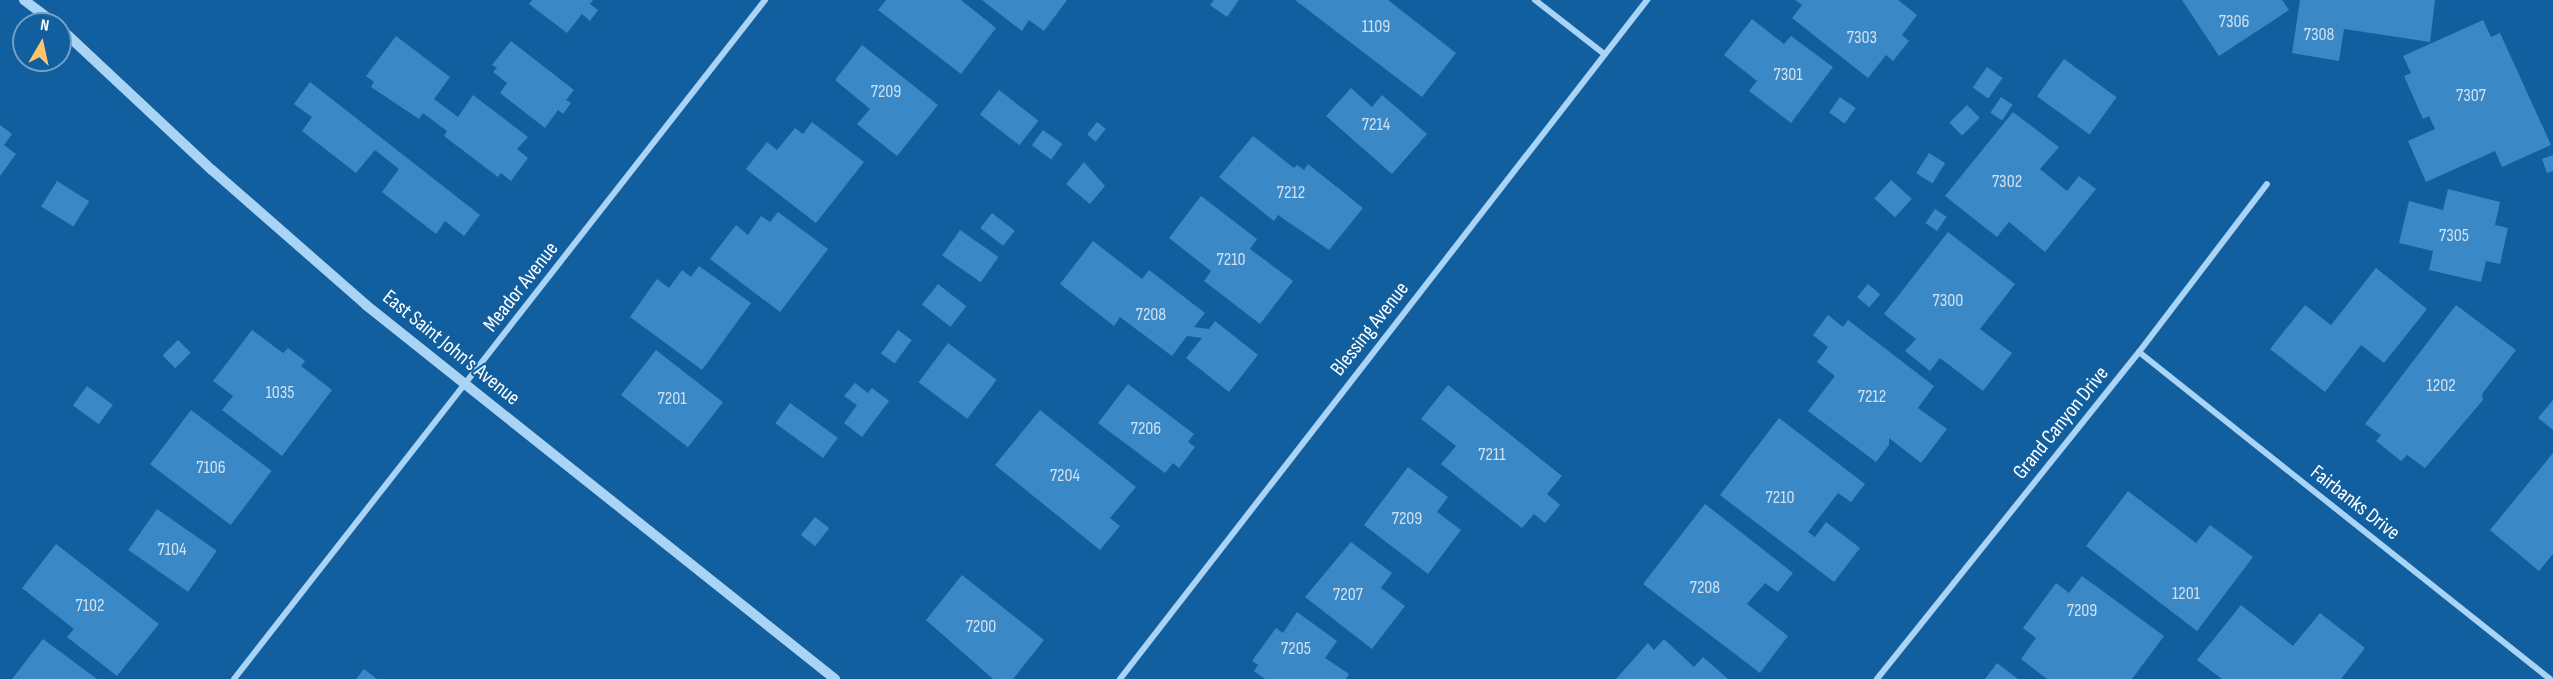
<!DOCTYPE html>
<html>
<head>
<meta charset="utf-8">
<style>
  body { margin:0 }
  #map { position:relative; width:2553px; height:679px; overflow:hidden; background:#125f9f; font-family:"Sofia Sans Condensed",sans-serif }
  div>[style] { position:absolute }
  .building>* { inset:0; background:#3b88c6; transform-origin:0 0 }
  .minor>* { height:6px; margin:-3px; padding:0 3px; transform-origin:3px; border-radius:3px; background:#a9d4f5 }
  .tertiary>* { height:10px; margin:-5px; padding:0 5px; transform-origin:5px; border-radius:5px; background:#a9d4f5 }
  span { translate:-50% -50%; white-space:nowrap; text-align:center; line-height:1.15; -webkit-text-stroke:4.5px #125f9f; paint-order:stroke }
  .number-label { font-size:18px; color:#cee1f1 }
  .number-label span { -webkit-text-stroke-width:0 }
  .street-label { font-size:21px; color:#fff }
  .north { position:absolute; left:12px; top:12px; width:60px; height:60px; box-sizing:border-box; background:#125f9f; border:2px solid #719fc5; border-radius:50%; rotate:9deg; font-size:16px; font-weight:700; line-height:24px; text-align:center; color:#fff }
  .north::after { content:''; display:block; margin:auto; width:21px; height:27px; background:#ffc46d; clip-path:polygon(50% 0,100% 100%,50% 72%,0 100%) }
</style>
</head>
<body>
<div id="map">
  <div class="building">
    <div style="clip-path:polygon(532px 0,593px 0,590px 4px,598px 10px,590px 21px,582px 14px,567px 33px,529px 4px)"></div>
    <div style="clip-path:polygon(886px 0,961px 0,996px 28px,961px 74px,878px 10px)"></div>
    <div style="clip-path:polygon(982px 0,1067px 0,1044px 31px,1029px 20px,1022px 31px)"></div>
    <div style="clip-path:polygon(1214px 0,1239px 0,1227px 17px,1210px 5px)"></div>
    <div style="clip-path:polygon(1295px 0,1388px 0,1456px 53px,1422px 97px)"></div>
    <div style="clip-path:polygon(1795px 0,1898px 0,1917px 15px,1902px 35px,1909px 41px,1893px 61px,1886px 55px,1868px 78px,1792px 18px,1802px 5px)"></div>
    <div style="clip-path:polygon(2182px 0,2282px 0,2289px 10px,2219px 56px)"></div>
    <div style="clip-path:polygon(2300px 0,2435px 0,2430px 42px,2344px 29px,2339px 61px,2292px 53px)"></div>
    <div style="clip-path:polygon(1752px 19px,1784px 44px,1791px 36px,1833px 67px,1791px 123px,1749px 91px,1757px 81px,1724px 55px)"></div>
    <div style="clip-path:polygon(2483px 20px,2491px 37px,2500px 33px,2551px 145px,2502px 167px,2495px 151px,2426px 182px,2408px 141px,2435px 129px,2429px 116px,2423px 119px,2404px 76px,2411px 73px,2403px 56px)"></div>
    <div style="clip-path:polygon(396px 36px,450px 77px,434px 99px,458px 117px,473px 95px,528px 137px,517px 149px,528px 158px,511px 181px,501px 173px,498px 177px,444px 136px,447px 131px,423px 113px,419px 119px,371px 87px,374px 82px,366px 76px)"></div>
    <div style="clip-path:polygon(511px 41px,574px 90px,566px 100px,571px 103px,563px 114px,558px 110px,545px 128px,500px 93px,507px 83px,493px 72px,497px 68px,492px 65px)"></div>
    <div style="clip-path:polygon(862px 45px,938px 105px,897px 156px,857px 124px,870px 109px,835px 80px)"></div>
    <div style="left:2064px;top:59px;width:65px;height:46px;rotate:36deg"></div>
    <div style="left:1987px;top:67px;width:19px;height:25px;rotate:35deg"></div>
    <div style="clip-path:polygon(310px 82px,480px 215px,464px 236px,445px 221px,436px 234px,382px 192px,399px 169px,375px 150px,356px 173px,302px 131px,312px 117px,294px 104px)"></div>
    <div style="clip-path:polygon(1351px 88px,1372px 107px,1382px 95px,1427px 134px,1392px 174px,1326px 116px)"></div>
    <div style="left:999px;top:90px;width:50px;height:31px;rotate:38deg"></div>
    <div style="left:1840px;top:97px;width:19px;height:19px;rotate:35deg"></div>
    <div style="left:2001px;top:97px;width:14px;height:19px;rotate:34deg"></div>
    <div style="left:1967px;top:105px;width:18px;height:25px;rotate:45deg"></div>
    <div style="clip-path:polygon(2013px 112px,2059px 147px,2040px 169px,2067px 191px,2079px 176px,2096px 189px,2045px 252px,2009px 222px,1997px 237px,1945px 196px)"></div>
    <div style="clip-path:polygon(812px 122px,864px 162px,816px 223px,746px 169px,767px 142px,777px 150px,795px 128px,803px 134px)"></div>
    <div style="left:1097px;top:122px;width:11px;height:16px;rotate:38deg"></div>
    <div style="clip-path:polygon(0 125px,12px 134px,4px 145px,16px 154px,0 176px)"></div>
    <div style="left:1043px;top:130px;width:24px;height:19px;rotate:36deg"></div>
    <div style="clip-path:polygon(1253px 136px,1294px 168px,1297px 165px,1304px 170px,1308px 164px,1363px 208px,1329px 250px,1278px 215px,1274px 221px,1219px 177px)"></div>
    <div style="left:1929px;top:153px;width:19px;height:24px;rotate:32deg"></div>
    <div style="clip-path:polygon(2553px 155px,2553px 171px,2547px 173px,2542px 159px)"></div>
    <div style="clip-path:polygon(1084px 162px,1105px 186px,1090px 204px,1066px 184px)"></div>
    <div style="left:1891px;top:180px;width:28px;height:25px;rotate:42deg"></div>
    <div style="left:57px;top:181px;width:38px;height:30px;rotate:32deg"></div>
    <div style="clip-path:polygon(2448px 189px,2500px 202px,2495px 225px,2508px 228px,2500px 264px,2486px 261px,2481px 282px,2429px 270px,2433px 251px,2399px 243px,2409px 201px,2443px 210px)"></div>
    <div style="clip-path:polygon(1201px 196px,1257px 239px,1250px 249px,1293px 281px,1260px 324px,1204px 281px,1211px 271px,1169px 238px)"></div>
    <div style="left:1935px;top:209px;width:14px;height:17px;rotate:34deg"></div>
    <div style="clip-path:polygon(778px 212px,828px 249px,780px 312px,710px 259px,736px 225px,748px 235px,761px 216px,770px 222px)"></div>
    <div style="left:992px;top:213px;width:29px;height:19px;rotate:38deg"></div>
    <div style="left:960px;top:230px;width:47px;height:31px;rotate:35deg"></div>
    <div style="clip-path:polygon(1948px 232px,2015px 284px,1980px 329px,2012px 353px,1983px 391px,1940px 358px,1930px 371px,1905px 351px,1916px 339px,1884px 314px)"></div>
    <div style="clip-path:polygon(1093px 241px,1142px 279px,1149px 270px,1205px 313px,1194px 327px,1209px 329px,1215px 321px,1258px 355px,1229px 392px,1186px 358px,1202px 338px,1187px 336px,1172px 356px,1120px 317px,1114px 326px,1060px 284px)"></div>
    <div style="clip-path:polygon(699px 266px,751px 303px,702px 370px,630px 317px,657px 279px,669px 288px,682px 270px,691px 277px)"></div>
    <div style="clip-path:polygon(2376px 268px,2427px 309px,2384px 363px,2361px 345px,2325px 392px,2270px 349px,2305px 305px,2331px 325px)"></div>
    <div style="left:938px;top:284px;width:36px;height:26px;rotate:38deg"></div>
    <div style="left:1868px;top:284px;width:16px;height:17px;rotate:40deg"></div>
    <div style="clip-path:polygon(2456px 305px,2516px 350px,2482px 394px,2483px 400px,2425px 468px,2407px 455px,2401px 461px,2376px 441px,2381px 435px,2365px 424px)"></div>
    <div style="clip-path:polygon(1828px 315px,1843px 327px,1848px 320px,1934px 386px,1918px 408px,1947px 429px,1921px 463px,1889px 438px,1889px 445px,1876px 462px,1808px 411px,1835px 376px,1817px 362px,1828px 347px,1813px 335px)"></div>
    <div style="clip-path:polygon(252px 330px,283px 353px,288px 348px,305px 361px,301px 366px,332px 390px,282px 456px,222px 410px,233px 396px,213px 381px)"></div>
    <div style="left:898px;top:330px;width:17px;height:29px;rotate:36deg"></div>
    <div style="left:178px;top:340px;width:18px;height:22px;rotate:45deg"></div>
    <div style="left:948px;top:343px;width:61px;height:49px;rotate:37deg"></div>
    <div style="left:656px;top:350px;width:85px;height:57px;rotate:38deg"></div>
    <div style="clip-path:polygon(855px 383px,868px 393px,872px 388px,889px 401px,862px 437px,844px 423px,857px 405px,844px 396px)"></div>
    <div style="clip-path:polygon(1128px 384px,1194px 434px,1188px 442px,1195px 447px,1179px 468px,1173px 463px,1165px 473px,1098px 423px)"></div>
    <div style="clip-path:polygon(1448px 385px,1562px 476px,1547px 494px,1560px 505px,1545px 523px,1534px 514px,1522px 528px,1441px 464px,1456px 446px,1421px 419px)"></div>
    <div style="left:87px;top:386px;width:32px;height:24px;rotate:36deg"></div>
    <div style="clip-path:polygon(2553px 400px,2553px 430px,2538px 418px)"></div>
    <div style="left:790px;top:403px;width:59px;height:25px;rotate:36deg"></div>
    <div style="left:191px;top:410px;width:101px;height:68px;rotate:37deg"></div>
    <div style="clip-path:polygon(1040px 410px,1136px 487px,1110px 518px,1120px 526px,1100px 550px,995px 465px)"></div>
    <div style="clip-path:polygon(1779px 418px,1865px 484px,1851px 502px,1838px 493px,1808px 532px,1815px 537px,1826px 522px,1860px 548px,1834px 582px,1720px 495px)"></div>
    <div style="clip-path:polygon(2553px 453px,2553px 554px,2539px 571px,2490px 530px)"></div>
    <div style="clip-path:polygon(1408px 467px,1448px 497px,1437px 512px,1461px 530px,1428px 574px,1364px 525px)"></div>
    <div style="clip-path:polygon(2128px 491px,2196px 543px,2210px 525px,2253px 557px,2197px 631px,2086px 546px)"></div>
    <div style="clip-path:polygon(1705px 504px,1793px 573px,1778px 592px,1765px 583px,1747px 604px,1788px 636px,1760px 673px,1643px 584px)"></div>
    <div style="left:157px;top:509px;width:73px;height:50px;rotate:35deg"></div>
    <div style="left:815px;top:517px;width:18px;height:23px;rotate:38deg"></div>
    <div style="clip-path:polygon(1351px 542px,1392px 573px,1381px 588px,1405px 606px,1372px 649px,1305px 597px)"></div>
    <div style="clip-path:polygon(56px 544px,159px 624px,117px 676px,67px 637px,74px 629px,22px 588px)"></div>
    <div style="clip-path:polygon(962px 575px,1044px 640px,1013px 679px,993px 679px,926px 620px)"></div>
    <div style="clip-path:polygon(2082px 576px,2164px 636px,2132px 679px,2047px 679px,2021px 659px,2036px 638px,2023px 628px,2056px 583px,2069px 593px)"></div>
    <div style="clip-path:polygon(2241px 605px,2293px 646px,2320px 613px,2365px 648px,2341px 679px,2222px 679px,2197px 660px)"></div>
    <div style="clip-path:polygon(1297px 612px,1337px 641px,1325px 658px,1349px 674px,1346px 679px,1265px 679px,1254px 671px,1258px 665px,1252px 661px,1276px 628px,1283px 633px)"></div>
    <div style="clip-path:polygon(43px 639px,97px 679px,12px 679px)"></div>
    <div style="clip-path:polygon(1664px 639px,1694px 667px,1703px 657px,1728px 679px,1616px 679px,1648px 643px,1654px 650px)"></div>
    <div style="clip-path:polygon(1997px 663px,2018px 679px,1985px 679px)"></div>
    <div style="clip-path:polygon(364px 669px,377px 679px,356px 679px)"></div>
  </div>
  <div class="minor">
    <div style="left:1535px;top:0;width:88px;rotate:38deg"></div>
    <div style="left:2139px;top:352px;width:525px;rotate:38.51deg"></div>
    <div style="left:234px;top:679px;width:862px;rotate:-51.97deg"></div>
    <div style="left:1120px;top:679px;width:860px;rotate:-52.18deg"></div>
    <div style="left:1877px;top:679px;width:419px;rotate:-51.3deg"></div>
    <div style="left:2139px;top:352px;width:211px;rotate:-52.7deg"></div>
  </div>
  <div class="tertiary">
    <div style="left:24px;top:0;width:40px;rotate:37deg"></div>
    <div style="left:60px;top:28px;width:208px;rotate:43.1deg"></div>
    <div style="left:212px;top:170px;width:205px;rotate:41.2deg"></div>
    <div style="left:366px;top:305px;width:600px;rotate:38.57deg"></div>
  </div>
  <div class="number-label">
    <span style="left:2234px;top:22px">7306</span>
    <span style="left:1376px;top:27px">1109</span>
    <span style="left:2319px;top:35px">7308</span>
    <span style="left:1862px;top:38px">7303</span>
    <span style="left:1788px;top:75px">7301</span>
    <span style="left:886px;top:92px">7209</span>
    <span style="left:2471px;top:96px">7307</span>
    <span style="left:1376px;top:125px">7214</span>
    <span style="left:2007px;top:182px">7302</span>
    <span style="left:1291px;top:193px">7212</span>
    <span style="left:2454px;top:236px">7305</span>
    <span style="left:1231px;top:260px">7210</span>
    <span style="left:1948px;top:301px">7300</span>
    <span style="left:1151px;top:315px">7208</span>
    <span style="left:2441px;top:386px">1202</span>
    <span style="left:280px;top:393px">1035</span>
    <span style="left:1872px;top:397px">7212</span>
    <span style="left:672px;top:399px">7201</span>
    <span style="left:1146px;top:429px">7206</span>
    <span style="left:1492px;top:455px">7211</span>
    <span style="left:211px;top:468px">7106</span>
    <span style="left:1065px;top:476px">7204</span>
    <span style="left:1780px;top:498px">7210</span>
    <span style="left:1407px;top:519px">7209</span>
    <span style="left:172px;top:550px">7104</span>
    <span style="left:1705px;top:588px">7208</span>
    <span style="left:2186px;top:594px">1201</span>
    <span style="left:1348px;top:595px">7207</span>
    <span style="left:90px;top:606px">7102</span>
    <span style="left:2082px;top:611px">7209</span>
    <span style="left:981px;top:627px">7200</span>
    <span style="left:1296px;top:649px">7205</span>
  </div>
  <div class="street-label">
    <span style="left:521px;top:287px;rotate:-52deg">Meador Avenue</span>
    <span style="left:1370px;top:329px;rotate:-52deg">Blessing Avenue</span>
    <span style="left:451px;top:348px;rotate:39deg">East Saint John's Avenue</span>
    <span style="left:2061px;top:423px;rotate:-51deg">Grand Canyon Drive</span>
    <span style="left:2355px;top:503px;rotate:38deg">Fairbanks Drive</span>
  </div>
  <div class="north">N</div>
</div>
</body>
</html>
